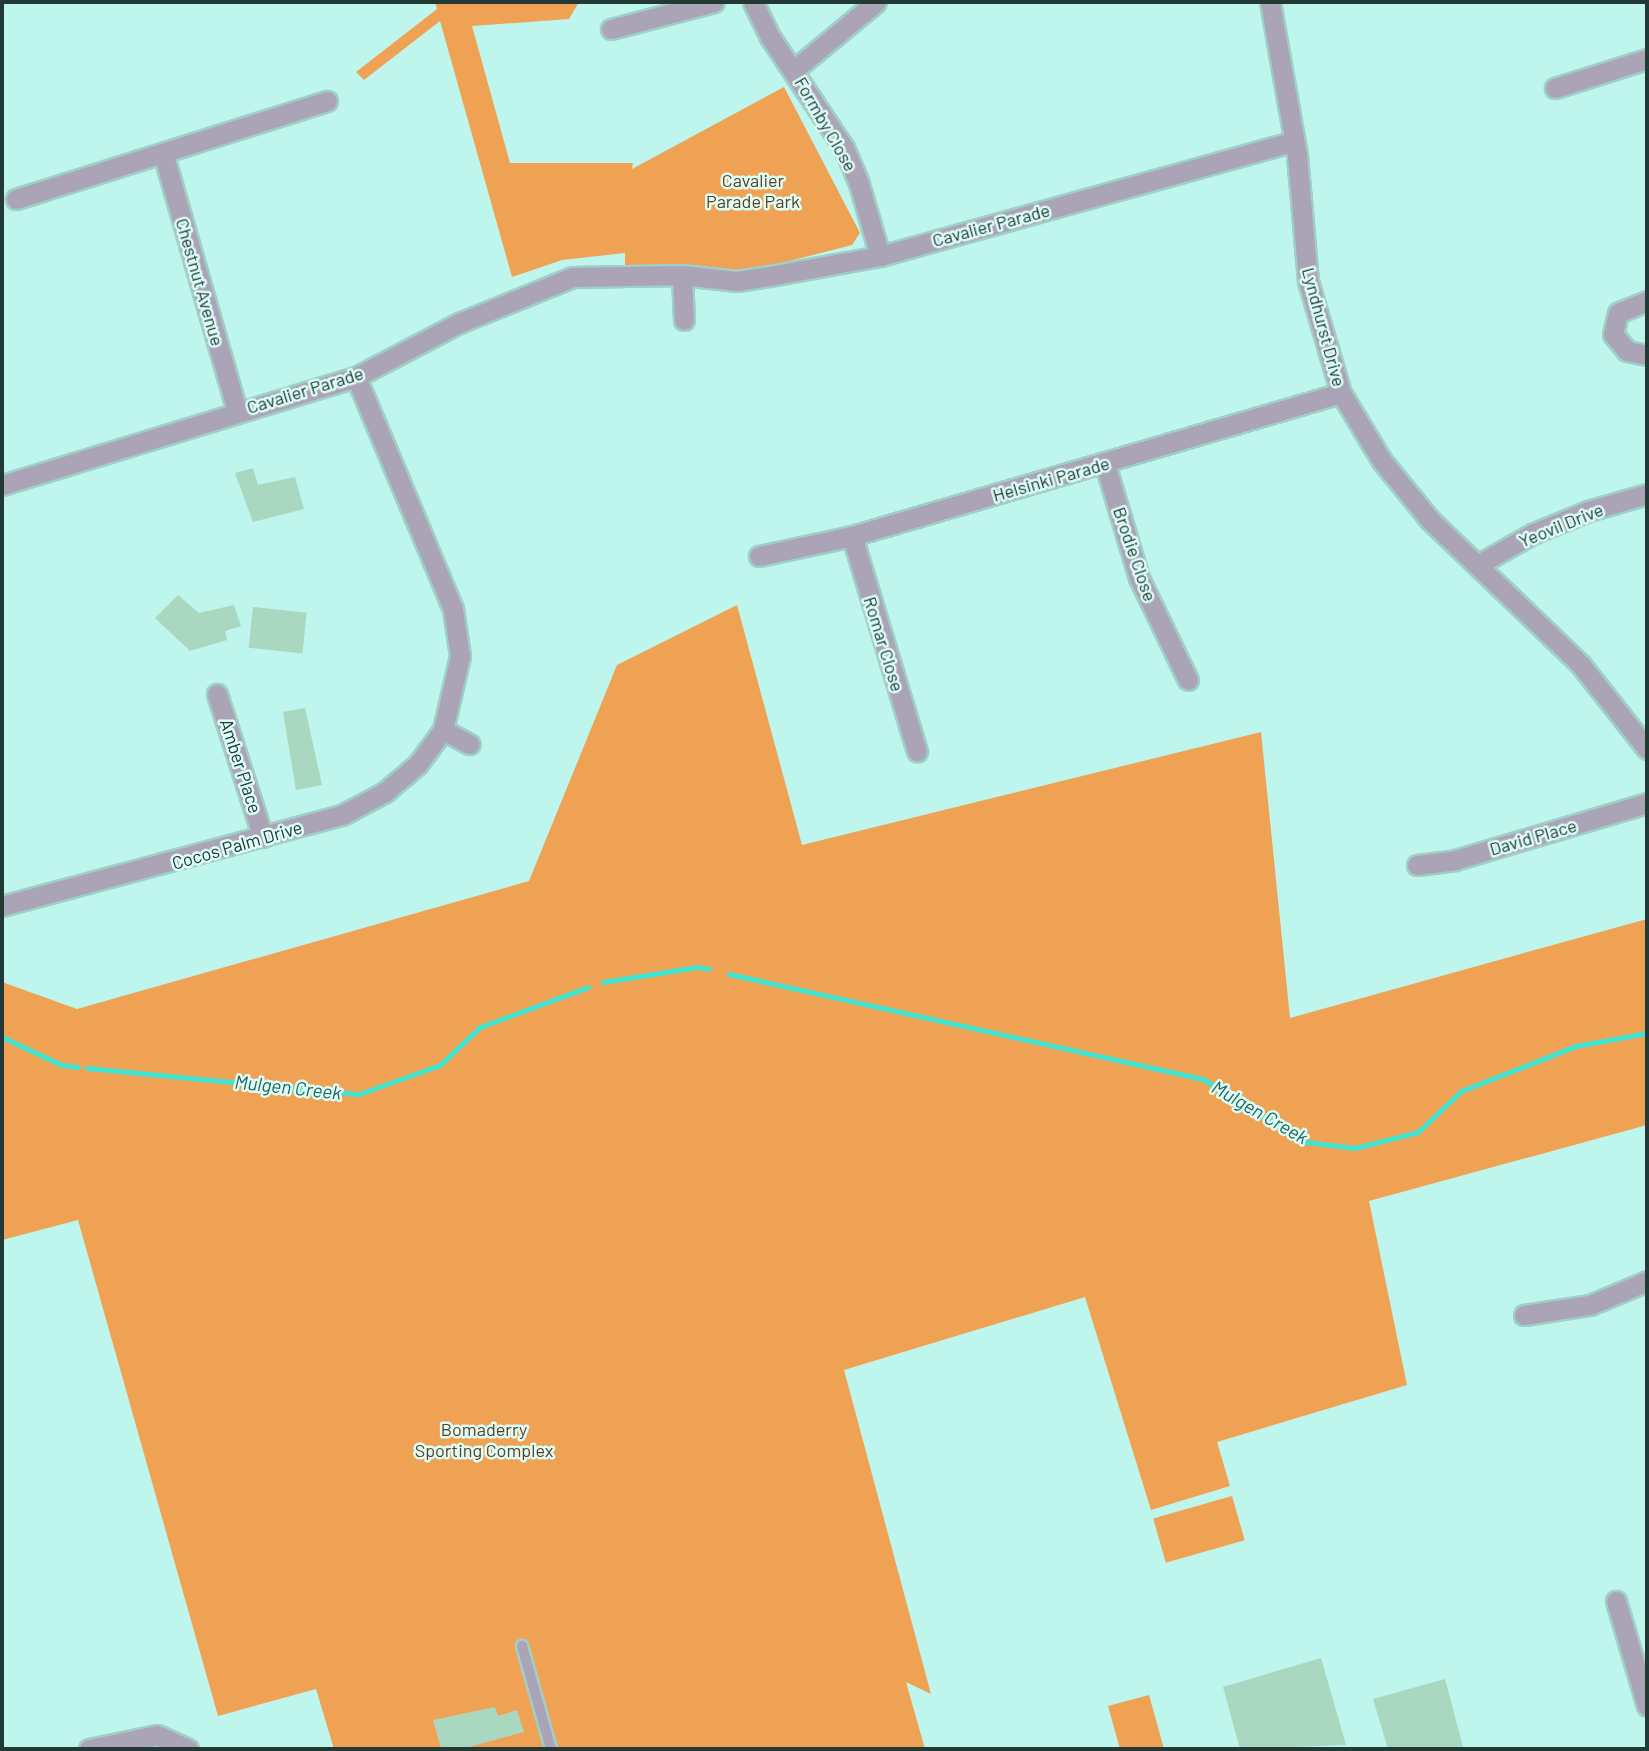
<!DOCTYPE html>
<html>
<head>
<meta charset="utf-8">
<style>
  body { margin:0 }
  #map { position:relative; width:1649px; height:1751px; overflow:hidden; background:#bef5ec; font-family:Barlow,sans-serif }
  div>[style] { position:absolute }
  .green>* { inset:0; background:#f0a254; transform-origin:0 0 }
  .stream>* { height:5px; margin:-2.5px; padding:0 2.5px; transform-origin:2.5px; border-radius:2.5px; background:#40e3d0 }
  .building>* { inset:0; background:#a9d7c0; transform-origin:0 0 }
  .roads { filter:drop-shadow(2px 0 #9fcfc8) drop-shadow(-2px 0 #9fcfc8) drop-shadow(0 2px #9fcfc8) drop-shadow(0 -2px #9fcfc8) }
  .service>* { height:10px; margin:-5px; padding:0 5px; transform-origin:5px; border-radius:5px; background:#aba4b6 }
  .minor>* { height:19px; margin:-9.5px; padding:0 9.5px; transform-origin:9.5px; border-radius:9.5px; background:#aba4b6 }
  .tertiary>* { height:19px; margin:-9.5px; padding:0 9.5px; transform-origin:9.5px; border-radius:9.5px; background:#aba4b6 }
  span { translate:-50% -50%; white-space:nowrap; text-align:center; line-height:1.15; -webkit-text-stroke:5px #ddfdf8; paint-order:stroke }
  .street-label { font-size:18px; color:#233936 }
  .park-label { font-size:18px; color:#5f3e1e }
  .water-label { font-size:19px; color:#24635b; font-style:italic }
  .frame { position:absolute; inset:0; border:4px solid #233936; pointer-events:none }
</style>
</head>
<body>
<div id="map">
  <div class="green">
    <div style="clip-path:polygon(435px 2px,579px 2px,569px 19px,472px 26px,510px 163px,633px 163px,632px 169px,784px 87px,860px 233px,852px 245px,739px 274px,625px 267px,625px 253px,562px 260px,512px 277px,440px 21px,364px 80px,356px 72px,437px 9px)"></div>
    <div style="clip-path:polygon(737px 605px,802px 845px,1261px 732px,1290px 1018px,1647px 919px,1647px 1125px,1369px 1201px,1407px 1385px,1217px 1442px,1230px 1486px,1151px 1510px,1085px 1297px,844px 1370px,931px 1694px,906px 1682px,925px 1749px,334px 1749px,316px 1689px,218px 1716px,78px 1220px,2px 1240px,2px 982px,77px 1009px,529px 881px,617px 665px)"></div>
    <div style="left:1232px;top:1496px;width:46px;height:82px;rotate:74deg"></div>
    <div style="clip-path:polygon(1149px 1695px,1164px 1749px,1120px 1749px,1108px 1706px)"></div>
  </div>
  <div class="stream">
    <div style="left:729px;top:974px;width:485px;rotate:12.5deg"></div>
    <div style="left:1203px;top:1079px;width:121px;rotate:31.5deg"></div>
    <div style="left:1306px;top:1142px;width:49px;rotate:7deg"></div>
    <div style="left:1355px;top:1148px;width:65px;rotate:-14.3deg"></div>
    <div style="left:1418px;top:1132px;width:59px;rotate:-43.6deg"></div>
    <div style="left:1461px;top:1091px;width:123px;rotate:-21.4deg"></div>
    <div style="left:1576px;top:1046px;width:72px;rotate:-10.4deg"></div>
    <div style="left:603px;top:982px;width:95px;rotate:-9.1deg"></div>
    <div style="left:697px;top:967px;width:12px;rotate:9deg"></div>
    <div style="left:2px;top:1037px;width:66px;rotate:25deg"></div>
    <div style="left:62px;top:1065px;width:16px;rotate:7deg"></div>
    <div style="left:87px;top:1068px;width:273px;rotate:5.5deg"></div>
    <div style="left:359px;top:1094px;width:86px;rotate:-19.7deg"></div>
    <div style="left:440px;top:1065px;width:55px;rotate:-43.5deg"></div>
    <div style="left:480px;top:1027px;width:115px;rotate:-20.3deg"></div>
  </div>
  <div class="building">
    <div style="clip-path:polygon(253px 468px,258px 485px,295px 477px,304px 509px,253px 522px,235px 473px)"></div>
    <div style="clip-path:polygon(178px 595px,199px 613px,234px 605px,241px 626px,225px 631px,227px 640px,190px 651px,155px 618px)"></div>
    <div style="left:253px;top:607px;width:54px;height:41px;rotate:6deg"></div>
    <div style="clip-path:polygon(305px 708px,322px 785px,296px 790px,283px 712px)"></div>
    <div style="clip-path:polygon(1321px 1658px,1346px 1745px,1240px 1749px,1223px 1687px)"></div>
    <div style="clip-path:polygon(1445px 1679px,1463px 1747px,1388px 1749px,1373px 1699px)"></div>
    <div style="clip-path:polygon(495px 1707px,498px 1716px,517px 1710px,524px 1732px,462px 1749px,441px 1749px,433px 1720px)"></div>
  </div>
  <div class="roads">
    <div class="service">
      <div style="left:522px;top:1646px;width:107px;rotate:74.3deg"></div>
    </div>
    <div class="minor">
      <div style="left:753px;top:2px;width:39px;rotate:64deg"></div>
      <div style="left:770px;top:37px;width:133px;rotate:56.3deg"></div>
      <div style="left:844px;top:148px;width:39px;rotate:67deg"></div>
      <div style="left:859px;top:184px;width:75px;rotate:73.7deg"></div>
      <div style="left:611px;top:29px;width:106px;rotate:-14.7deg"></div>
      <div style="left:795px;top:69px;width:105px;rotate:-39.6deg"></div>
      <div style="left:1555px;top:88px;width:96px;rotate:-17.5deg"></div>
      <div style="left:163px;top:153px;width:268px;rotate:74deg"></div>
      <div style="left:16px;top:199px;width:326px;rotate:-17.5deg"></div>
      <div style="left:682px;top:275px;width:45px;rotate:87.5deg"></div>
      <div style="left:1647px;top:301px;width:31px;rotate:158deg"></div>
      <div style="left:1618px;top:313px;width:22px;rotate:103deg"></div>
      <div style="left:1613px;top:334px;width:22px;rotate:51deg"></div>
      <div style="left:1627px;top:351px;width:20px;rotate:11deg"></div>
      <div style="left:1105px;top:464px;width:119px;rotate:73.4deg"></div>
      <div style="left:1139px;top:578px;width:113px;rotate:64.3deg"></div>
      <div style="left:2px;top:485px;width:370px;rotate:-17deg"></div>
      <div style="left:356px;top:377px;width:116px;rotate:-27.7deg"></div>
      <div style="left:459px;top:323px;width:123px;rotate:-22deg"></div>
      <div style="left:573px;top:277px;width:109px;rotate:-1.1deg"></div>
      <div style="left:682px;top:275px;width:55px;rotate:6.2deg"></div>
      <div style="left:737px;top:281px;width:33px;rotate:-9deg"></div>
      <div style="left:770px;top:276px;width:112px;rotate:-10.3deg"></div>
      <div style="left:880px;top:256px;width:430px;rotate:-15.5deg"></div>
      <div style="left:852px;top:536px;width:225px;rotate:73.2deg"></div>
      <div style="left:759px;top:556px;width:95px;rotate:-12.1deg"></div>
      <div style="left:852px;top:536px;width:509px;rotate:-16.3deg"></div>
      <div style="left:1479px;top:564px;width:61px;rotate:-29.5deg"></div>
      <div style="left:1532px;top:534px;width:61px;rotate:-22.3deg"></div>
      <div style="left:1588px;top:511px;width:61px;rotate:-16.1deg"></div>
      <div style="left:217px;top:694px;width:150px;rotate:72.2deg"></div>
      <div style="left:443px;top:730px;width:30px;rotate:28deg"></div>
      <div style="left:1417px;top:865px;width:38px;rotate:-7deg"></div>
      <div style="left:1455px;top:860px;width:200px;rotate:-16.5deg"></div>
      <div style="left:2px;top:906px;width:352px;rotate:-15deg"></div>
      <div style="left:342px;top:815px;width:49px;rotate:-28.1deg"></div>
      <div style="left:385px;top:792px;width:43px;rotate:-40.3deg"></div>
      <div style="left:418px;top:764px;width:42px;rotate:-53.7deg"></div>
      <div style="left:443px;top:730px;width:76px;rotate:-77.1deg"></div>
      <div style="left:460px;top:656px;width:48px;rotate:-98.5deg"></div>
      <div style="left:453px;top:609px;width:251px;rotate:-112.7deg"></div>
      <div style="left:1524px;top:1315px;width:67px;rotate:-8.6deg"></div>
      <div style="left:1590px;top:1305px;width:62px;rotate:-22.8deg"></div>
      <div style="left:1616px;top:1601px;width:109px;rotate:73.6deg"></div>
      <div style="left:89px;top:1749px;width:69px;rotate:-11.6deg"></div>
      <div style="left:157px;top:1735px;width:34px;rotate:24deg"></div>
    </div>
    <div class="tertiary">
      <div style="left:1270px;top:2px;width:155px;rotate:80deg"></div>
      <div style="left:1297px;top:155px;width:126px;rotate:85deg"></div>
      <div style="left:1308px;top:281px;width:117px;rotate:73.6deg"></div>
      <div style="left:1341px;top:393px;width:79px;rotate:58.9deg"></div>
      <div style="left:1382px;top:461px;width:76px;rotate:50.9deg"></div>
      <div style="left:1430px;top:520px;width:209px;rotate:43.8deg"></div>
      <div style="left:1581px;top:665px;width:107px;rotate:51.8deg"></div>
    </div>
  </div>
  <div class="street-label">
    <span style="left:826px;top:124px;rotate:60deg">Formby Close</span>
    <span style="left:991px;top:225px;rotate:-15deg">Cavalier Parade</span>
    <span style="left:200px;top:282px;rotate:74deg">Chestnut Avenue</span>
    <span style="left:1324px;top:327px;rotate:75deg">Lyndhurst Drive</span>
    <span style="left:305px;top:390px;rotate:-17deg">Cavalier Parade</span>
    <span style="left:1051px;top:479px;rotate:-16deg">Helsinki Parade</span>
    <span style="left:1561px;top:525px;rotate:-22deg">Yeovil Drive</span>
    <span style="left:1135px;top:554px;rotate:71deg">Brodie Close</span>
    <span style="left:884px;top:644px;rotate:73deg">Romar Close</span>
    <span style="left:241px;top:766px;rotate:72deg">Amber Place</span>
    <span style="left:1533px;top:837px;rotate:-16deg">David Place</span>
    <span style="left:237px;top:845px;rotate:-16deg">Cocos Palm Drive</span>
  </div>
  <div class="park-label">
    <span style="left:753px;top:191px">Cavalier<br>Parade Park</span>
    <span style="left:484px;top:1440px">Bomaderry<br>Sporting Complex</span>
  </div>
  <div class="water-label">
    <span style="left:288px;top:1087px;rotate:6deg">Mulgen Creek</span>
    <span style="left:1260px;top:1112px;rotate:30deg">Mulgen Creek</span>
  </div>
  <div class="frame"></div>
</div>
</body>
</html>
